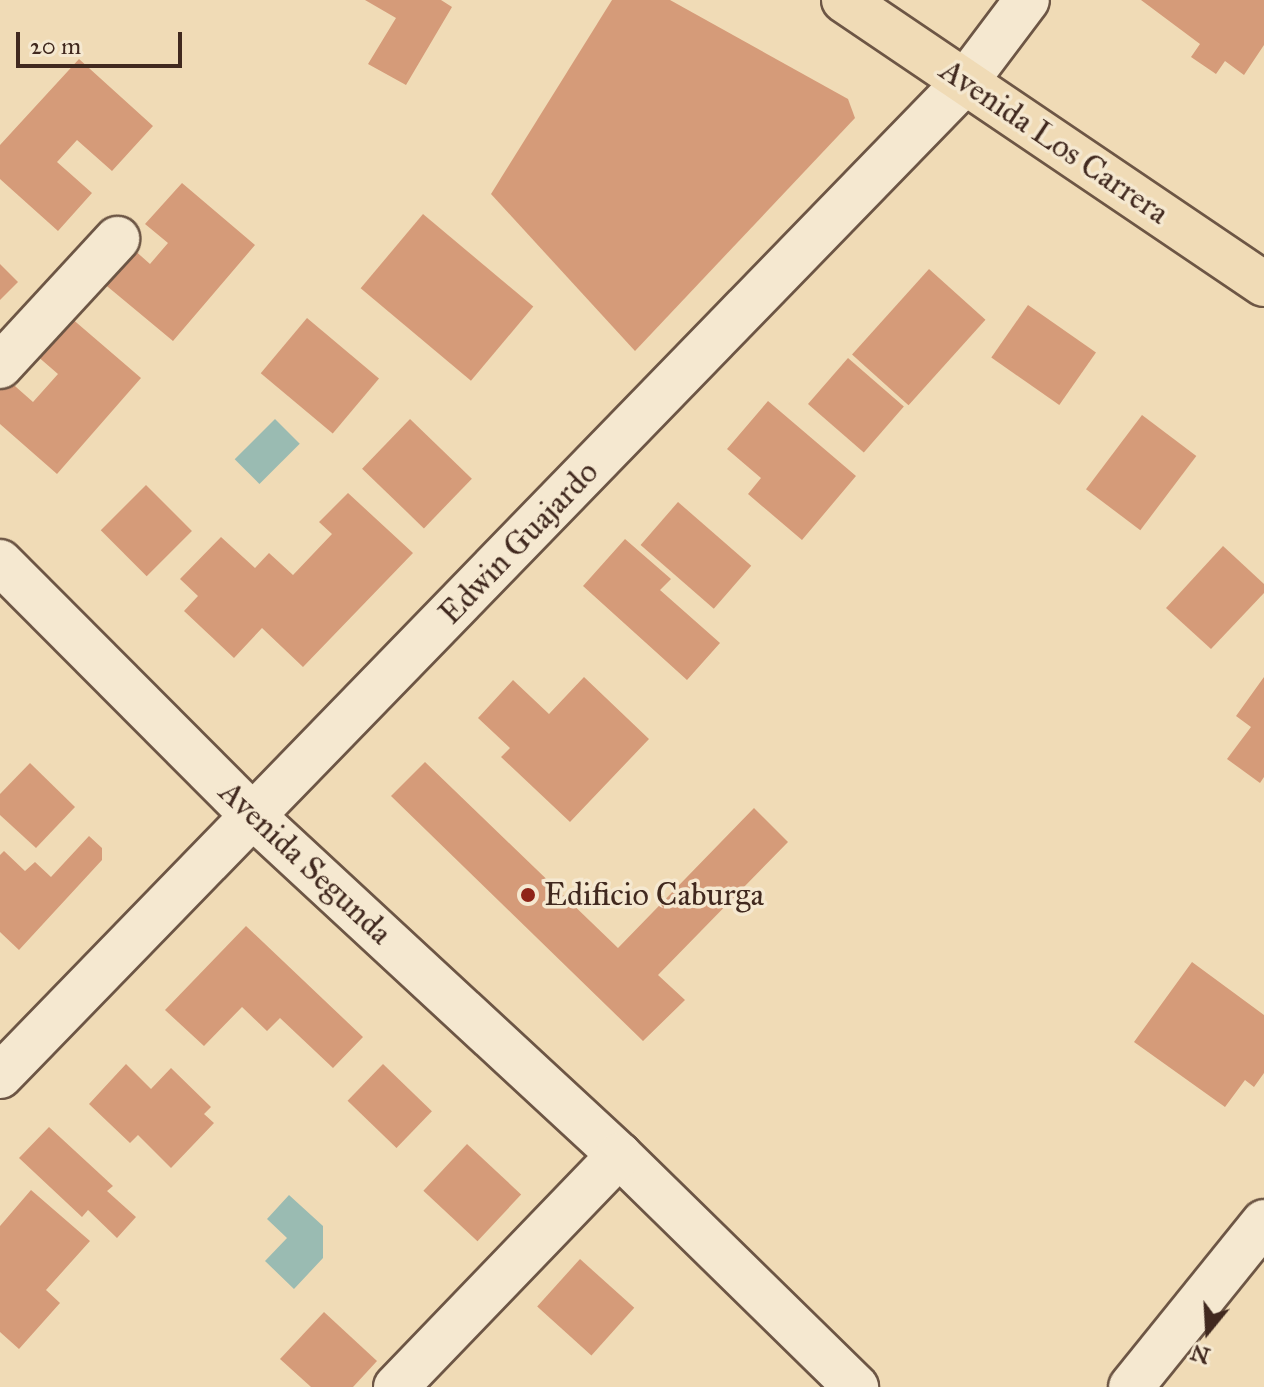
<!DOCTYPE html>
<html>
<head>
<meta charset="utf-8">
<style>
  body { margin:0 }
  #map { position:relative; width:1264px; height:1387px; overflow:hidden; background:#f0dbb6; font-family:"IM FELL Great Primer",serif }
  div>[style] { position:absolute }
  .water>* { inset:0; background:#9abbb2; transform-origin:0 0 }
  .building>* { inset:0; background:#d59b79; transform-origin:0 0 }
  .roads { filter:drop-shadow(2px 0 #6d5645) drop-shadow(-2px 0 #6d5645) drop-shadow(0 2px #6d5645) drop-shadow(0 -2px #6d5645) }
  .street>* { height:44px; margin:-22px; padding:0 22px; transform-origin:22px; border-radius:22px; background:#f5e8d0 }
  .primary>* { height:44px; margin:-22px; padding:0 22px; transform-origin:22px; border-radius:22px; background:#f0dbb6 }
  .dots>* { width:22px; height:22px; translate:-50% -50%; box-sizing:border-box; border:4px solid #f5e8d0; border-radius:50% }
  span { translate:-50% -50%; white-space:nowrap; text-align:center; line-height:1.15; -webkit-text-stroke:7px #f5e8d0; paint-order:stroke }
  .street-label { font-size:32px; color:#41291f }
  .poi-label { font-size:32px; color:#41291f }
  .left { translate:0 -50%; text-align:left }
  .north { position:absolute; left:1168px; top:1291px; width:80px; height:80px; -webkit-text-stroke:6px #f5e8d0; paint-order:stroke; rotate:198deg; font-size:22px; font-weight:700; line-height:32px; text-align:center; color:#41291f }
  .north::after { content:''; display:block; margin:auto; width:28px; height:36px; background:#41291f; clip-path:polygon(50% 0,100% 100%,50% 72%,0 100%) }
  .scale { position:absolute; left:16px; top:32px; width:166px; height:36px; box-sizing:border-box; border:4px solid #41291f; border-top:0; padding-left:10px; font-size:24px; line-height:28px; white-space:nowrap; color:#41291f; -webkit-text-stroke:6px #f5e8d0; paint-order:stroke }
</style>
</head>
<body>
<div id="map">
  <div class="water">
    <div style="left:275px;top:419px;width:35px;height:57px;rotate:45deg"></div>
    <div style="clip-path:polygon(289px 1195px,323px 1226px,323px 1258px,294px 1289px,265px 1261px,287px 1238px,267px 1219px)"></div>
  </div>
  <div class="building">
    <div style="clip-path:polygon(365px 0,441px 0,452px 7px,406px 85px,368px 64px,396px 18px)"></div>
    <div style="clip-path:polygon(612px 0,670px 0,848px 99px,855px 118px,635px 351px,491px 194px)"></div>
    <div style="clip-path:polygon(1141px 0,1264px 0,1264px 45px,1244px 75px,1225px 61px,1216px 74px,1191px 57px,1200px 44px)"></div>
    <div style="clip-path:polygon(79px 59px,153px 126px,112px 171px,77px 140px,57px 162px,92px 193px,58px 231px,0 179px,0 145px)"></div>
    <div style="clip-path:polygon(182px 183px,255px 245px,173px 341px,102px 282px,132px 248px,150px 264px,168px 243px,145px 224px)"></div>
    <div style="left:423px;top:214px;width:144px;height:97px;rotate:40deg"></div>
    <div style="clip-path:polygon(0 264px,18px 282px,0 300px)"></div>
    <div style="left:929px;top:269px;width:76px;height:115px;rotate:42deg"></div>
    <div style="left:1028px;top:305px;width:83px;height:64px;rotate:35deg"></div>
    <div style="clip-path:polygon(70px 317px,141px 378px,57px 474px,0 424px,0 387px,7px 379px,33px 402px,58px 374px,36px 355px)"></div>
    <div style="left:307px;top:318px;width:94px;height:72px;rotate:40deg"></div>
    <div style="left:848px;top:358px;width:74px;height:61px;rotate:41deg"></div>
    <div style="clip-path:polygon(768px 401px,856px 476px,802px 540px,748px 494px,761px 478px,727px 449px)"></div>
    <div style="left:1142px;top:415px;width:68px;height:93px;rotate:37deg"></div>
    <div style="left:410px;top:419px;width:86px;height:69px;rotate:44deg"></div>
    <div style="left:146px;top:485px;width:65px;height:64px;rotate:45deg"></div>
    <div style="clip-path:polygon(348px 493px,413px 553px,303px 667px,262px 628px,234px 658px,184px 611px,198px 596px,180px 579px,221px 537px,255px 568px,269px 553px,293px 575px,332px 534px,319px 522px)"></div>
    <div style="left:678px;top:502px;width:97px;height:57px;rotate:41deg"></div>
    <div style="clip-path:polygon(625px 539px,671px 579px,660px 590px,720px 643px,687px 680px,583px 586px)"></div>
    <div style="clip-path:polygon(1223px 546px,1264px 584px,1264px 593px,1211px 649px,1166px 608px)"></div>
    <div style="clip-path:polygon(584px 677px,649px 739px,570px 822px,501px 757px,510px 748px,478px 718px,513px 680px,549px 714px)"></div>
    <div style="clip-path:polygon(1264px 677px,1264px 777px,1260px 783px,1227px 759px,1251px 727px,1236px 716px)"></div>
    <div style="clip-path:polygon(425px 762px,618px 948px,754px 808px,788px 842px,658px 975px,685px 1000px,643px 1041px,391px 796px)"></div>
    <div style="clip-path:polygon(30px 763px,75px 807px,36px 848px,0 815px,0 794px)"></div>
    <div style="clip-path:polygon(89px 836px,102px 848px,102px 860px,19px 950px,0 932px,0 855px,4px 851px,25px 871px,35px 862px,51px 877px)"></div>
    <div style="clip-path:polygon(246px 926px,363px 1037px,333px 1068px,280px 1018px,267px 1031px,242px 1007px,204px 1046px,165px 1010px)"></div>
    <div style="clip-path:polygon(1192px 962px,1264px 1015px,1264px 1073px,1254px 1087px,1245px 1080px,1225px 1107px,1134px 1042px)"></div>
    <div style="clip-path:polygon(126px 1064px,151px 1089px,171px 1068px,211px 1107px,204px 1114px,214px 1123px,171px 1168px,138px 1135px,130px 1143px,89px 1104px)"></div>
    <div style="left:383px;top:1064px;width:68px;height:51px;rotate:44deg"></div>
    <div style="clip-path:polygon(49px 1127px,113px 1186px,107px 1191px,136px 1217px,117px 1238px,88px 1210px,82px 1217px,19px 1158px)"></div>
    <div style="left:467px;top:1144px;width:74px;height:64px;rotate:43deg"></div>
    <div style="clip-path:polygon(31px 1190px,90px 1241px,46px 1290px,60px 1303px,19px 1349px,0 1332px,0 1226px)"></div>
    <div style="left:580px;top:1259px;width:73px;height:64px;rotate:42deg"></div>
    <div style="clip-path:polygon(324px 1312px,377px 1361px,353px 1387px,311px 1387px,280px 1359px)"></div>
  </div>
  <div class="roads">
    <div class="street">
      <div style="left:0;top:366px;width:173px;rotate:-47.3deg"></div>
      <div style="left:0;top:562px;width:360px;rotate:45.1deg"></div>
      <div style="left:254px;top:817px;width:497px;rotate:42.8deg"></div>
      <div style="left:619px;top:1155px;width:332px;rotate:44.4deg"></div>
      <div style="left:0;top:1076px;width:1387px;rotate:-45.85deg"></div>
      <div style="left:966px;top:81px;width:101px;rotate:-53deg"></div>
      <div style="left:396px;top:1387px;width:322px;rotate:-46.1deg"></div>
      <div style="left:1131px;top:1387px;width:212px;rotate:-51.1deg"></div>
    </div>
    <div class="primary">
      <div style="left:844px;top:0;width:507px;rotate:34.07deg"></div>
    </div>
  </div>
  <div class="dots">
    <div style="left:528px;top:895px;background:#8f2418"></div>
  </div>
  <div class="street-label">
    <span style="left:1054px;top:142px;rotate:34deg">Avenida Los Carrera</span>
    <span style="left:519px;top:543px;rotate:-46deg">Edwin Guajardo</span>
    <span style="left:305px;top:863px;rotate:43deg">Avenida Segunda</span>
  </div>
  <div class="poi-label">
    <span class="left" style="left:544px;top:895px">Edificio Caburga</span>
  </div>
  <div class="north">N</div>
  <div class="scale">20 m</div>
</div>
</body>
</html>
